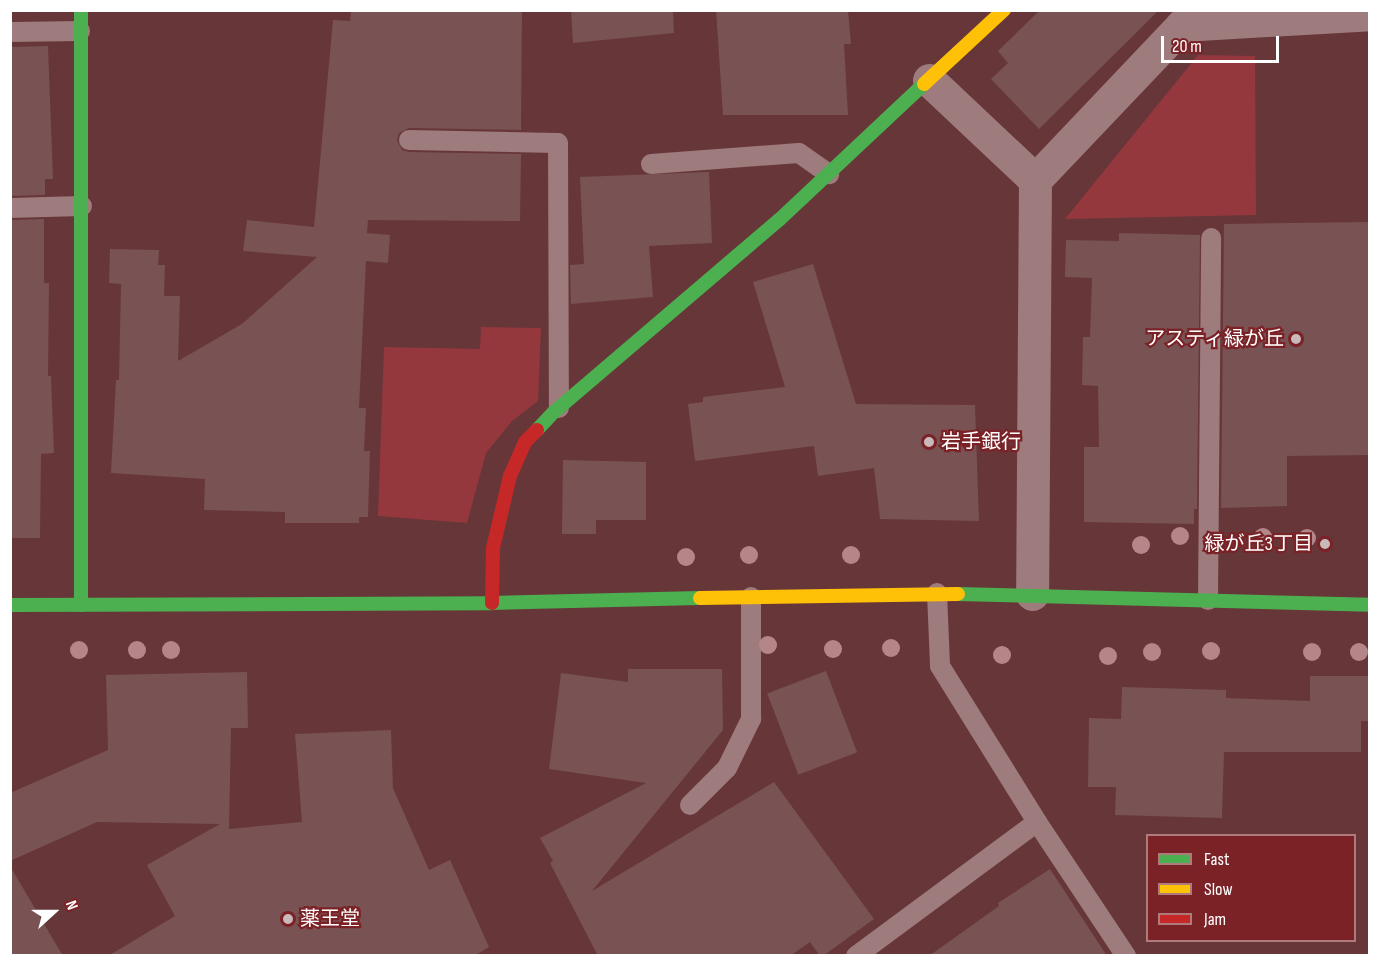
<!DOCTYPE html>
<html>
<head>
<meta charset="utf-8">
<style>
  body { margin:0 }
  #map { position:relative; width:1380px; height:966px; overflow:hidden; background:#673639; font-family:"Sofia Sans Condensed","Noto Sans JP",sans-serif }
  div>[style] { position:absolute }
  .green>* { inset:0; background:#94383e }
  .building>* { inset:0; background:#795254; transform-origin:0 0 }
  .lane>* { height:20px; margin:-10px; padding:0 10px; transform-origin:10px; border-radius:10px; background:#9e7b7d }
  .street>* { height:33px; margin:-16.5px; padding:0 16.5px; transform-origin:16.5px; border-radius:16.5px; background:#9e7b7d }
  .fast>* { height:14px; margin:-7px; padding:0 7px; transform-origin:7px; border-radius:7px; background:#4caf50 }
  .slow>* { height:14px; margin:-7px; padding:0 7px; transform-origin:7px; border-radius:7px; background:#ffc107 }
  .jam>* { height:14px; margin:-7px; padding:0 7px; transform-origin:7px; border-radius:7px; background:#c62828 }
  .trees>* { width:18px; height:18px; margin:-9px; border-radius:50%; background:#b58689 }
  .dots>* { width:16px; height:16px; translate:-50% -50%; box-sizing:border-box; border:3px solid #7b2227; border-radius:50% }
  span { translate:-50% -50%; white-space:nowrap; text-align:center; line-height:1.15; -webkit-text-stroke:4.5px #7b2227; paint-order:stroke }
  .poi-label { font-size:20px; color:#fff }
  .right { translate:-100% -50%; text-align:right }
  .left { translate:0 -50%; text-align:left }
  .frame { position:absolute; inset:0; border:12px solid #fff; pointer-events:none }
  .legend { position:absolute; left:1146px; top:834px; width:210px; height:108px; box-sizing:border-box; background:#7b2227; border:2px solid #b07a7d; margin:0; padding:8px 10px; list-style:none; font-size:18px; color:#fff }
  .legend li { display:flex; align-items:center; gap:12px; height:30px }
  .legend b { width:30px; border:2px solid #b07a7d }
  .north { position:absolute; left:24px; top:882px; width:60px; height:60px; -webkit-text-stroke:4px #7b2227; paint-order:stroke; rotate:69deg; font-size:16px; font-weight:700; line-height:24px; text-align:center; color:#fff }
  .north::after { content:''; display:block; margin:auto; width:21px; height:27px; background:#fff; clip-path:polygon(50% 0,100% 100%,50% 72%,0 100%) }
  .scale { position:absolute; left:1161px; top:36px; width:118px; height:27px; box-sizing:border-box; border:3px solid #fff; border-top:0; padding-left:8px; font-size:18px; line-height:21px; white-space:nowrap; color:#fff; -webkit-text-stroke:4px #7b2227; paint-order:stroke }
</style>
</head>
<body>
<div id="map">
  <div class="green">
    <div style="clip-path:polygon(1198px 55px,1255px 56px,1256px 215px,1065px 219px)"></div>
    <div style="clip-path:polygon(481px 327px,541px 328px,538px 401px,512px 421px,486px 453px,467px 523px,378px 516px,384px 347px,480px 349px)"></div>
  </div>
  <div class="building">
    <div style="clip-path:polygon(351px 10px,522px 10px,521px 130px,409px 128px,399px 133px,397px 140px,402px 150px,409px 152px,521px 154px,520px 221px,368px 220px,367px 233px,390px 235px,388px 263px,366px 261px,359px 408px,366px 408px,364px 451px,370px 451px,368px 517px,359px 517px,359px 523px,285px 523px,285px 512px,204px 510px,205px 479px,111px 473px,116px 380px,119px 380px,121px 284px,109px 283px,110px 249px,159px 250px,158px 265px,165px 265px,164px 296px,180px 296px,178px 361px,242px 324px,317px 257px,243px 251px,247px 220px,314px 227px,333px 20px,350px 21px)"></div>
    <div style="clip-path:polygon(571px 10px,673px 10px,674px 33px,573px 43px)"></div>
    <div style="clip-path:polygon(716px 10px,848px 10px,851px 44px,844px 44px,848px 115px,723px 115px)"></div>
    <div style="clip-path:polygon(1040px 10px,1159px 10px,1039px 129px,991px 79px,1008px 63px,998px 51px)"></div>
    <div style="clip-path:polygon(48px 46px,53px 179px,45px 179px,45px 195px,10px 196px,10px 47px)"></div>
    <div style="clip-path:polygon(709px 172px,712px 243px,649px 246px,653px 297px,571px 304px,570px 265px,584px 264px,580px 177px)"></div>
    <div style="clip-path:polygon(44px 219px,44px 283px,49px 283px,48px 376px,51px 376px,54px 453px,41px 454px,40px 538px,10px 538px,10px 220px)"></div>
    <div style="clip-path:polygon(1370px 222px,1370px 455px,1287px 456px,1287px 506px,1221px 508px,1224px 224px)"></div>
    <div style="clip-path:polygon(1119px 233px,1200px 235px,1197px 509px,1194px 509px,1194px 524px,1084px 522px,1084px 447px,1099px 447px,1098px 386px,1082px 385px,1083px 337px,1090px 337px,1092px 278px,1065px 277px,1066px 240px,1119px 241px)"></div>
    <div style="clip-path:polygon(813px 264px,856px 404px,975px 405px,979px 521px,880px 519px,874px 468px,818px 476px,814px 446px,695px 461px,688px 404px,703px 402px,703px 397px,785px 387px,753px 282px)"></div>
    <div style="clip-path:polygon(563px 460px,646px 462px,646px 520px,596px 520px,596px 534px,562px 534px)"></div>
    <div style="clip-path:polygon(628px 669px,722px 669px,723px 730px,592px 891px,774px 782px,874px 919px,823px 956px,820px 956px,810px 942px,790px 956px,598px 956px,550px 863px,553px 861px,540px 838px,646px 783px,549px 769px,561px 673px,628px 682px)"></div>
    <div style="left:826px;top:671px;width:87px;height:63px;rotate:69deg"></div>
    <div style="clip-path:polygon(247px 672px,248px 728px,231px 728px,229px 829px,302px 822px,295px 734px,391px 730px,393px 788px,429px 870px,450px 860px,489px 947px,474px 956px,108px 956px,175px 916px,147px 865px,220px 824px,97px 822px,10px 861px,10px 793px,108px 750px,106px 675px)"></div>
    <div style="clip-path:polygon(1310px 676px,1370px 676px,1370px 721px,1361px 721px,1361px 752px,1224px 752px,1222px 818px,1115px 815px,1116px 787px,1088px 787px,1089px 718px,1121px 719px,1122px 687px,1226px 690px,1226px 698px,1310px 701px)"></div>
    <div style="clip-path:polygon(10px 866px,63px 956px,10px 956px)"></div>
    <div style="clip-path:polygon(1050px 869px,1107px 956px,929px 956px,999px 906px,998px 903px)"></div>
  </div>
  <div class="lane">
    <div style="left:10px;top:32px;width:70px;rotate:-0.8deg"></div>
    <div style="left:409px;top:140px;width:149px;rotate:1.2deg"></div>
    <div style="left:558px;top:143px;width:265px;rotate:89.8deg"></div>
    <div style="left:651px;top:164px;width:148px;rotate:-4.3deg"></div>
    <div style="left:799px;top:153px;width:37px;rotate:35deg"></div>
    <div style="left:10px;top:208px;width:72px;rotate:-1.6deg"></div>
    <div style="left:937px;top:593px;width:73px;rotate:87.6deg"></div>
    <div style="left:940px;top:666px;width:184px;rotate:58.1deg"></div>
    <div style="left:1037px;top:822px;width:161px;rotate:56.4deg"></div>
    <div style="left:1208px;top:600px;width:362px;rotate:-89.5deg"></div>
    <div style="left:690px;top:805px;width:52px;rotate:-45deg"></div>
    <div style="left:727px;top:768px;width:55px;rotate:-63.9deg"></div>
    <div style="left:751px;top:719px;width:122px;rotate:-90deg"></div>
    <div style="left:856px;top:956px;width:225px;rotate:-36.5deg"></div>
  </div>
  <div class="street">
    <div style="left:929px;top:80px;width:146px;rotate:43.3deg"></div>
    <div style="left:1035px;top:180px;width:414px;rotate:90.4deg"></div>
    <div style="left:1035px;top:180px;width:214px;rotate:-46.5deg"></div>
    <div style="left:1182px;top:25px;width:188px;rotate:-3.3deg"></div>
  </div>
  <div class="fast">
    <div style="left:81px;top:10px;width:595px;rotate:90deg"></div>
    <div style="left:537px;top:430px;width:25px;rotate:-47deg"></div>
    <div style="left:554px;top:412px;width:296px;rotate:-40.5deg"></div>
    <div style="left:779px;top:220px;width:199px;rotate:-43.2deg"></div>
    <div style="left:958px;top:594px;width:412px;rotate:1.5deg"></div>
    <div style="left:10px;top:605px;width:482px;rotate:-0.2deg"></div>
    <div style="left:492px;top:603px;width:208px;rotate:-1.4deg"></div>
  </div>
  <div class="slow">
    <div style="left:924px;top:84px;width:109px;rotate:-42.8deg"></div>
    <div style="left:700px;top:598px;width:258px;rotate:-0.9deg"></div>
  </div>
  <div class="jam">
    <div style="left:492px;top:603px;width:55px;rotate:-89deg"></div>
    <div style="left:493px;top:548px;width:74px;rotate:-76.7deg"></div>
    <div style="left:510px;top:476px;width:37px;rotate:-66deg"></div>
    <div style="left:525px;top:442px;width:17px;rotate:-45deg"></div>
  </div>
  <div class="trees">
    <div style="left:1180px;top:536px"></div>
    <div style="left:1263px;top:537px"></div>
    <div style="left:1307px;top:538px"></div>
    <div style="left:1141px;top:545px"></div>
    <div style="left:749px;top:555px"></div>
    <div style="left:851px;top:555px"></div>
    <div style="left:686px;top:557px"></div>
    <div style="left:768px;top:645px"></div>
    <div style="left:891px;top:648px"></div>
    <div style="left:833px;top:649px"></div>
    <div style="left:79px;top:650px"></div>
    <div style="left:137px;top:650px"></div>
    <div style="left:171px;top:650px"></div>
    <div style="left:1211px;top:651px"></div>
    <div style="left:1152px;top:652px"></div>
    <div style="left:1312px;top:652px"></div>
    <div style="left:1359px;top:652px"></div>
    <div style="left:1002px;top:655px"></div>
    <div style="left:1108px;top:656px"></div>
  </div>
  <div class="dots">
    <div style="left:1296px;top:339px;background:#cab9ba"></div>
    <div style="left:929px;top:442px;background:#cab9ba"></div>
    <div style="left:1325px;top:544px;background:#cab9ba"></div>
    <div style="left:288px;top:919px;background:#cab9ba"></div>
  </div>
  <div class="poi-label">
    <span class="right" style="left:1284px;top:339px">アスティ緑が丘</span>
    <span class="left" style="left:941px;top:442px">岩手銀行</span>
    <span class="right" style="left:1313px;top:544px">緑が丘3丁目</span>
    <span class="left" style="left:300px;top:919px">薬王堂</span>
  </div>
  <div class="frame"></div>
  <ul class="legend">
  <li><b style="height:8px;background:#4caf50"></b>Fast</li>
  <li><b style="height:8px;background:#ffc107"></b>Slow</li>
  <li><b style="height:8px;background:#c62828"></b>Jam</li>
  </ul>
  <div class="north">N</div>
  <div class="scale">20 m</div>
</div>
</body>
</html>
